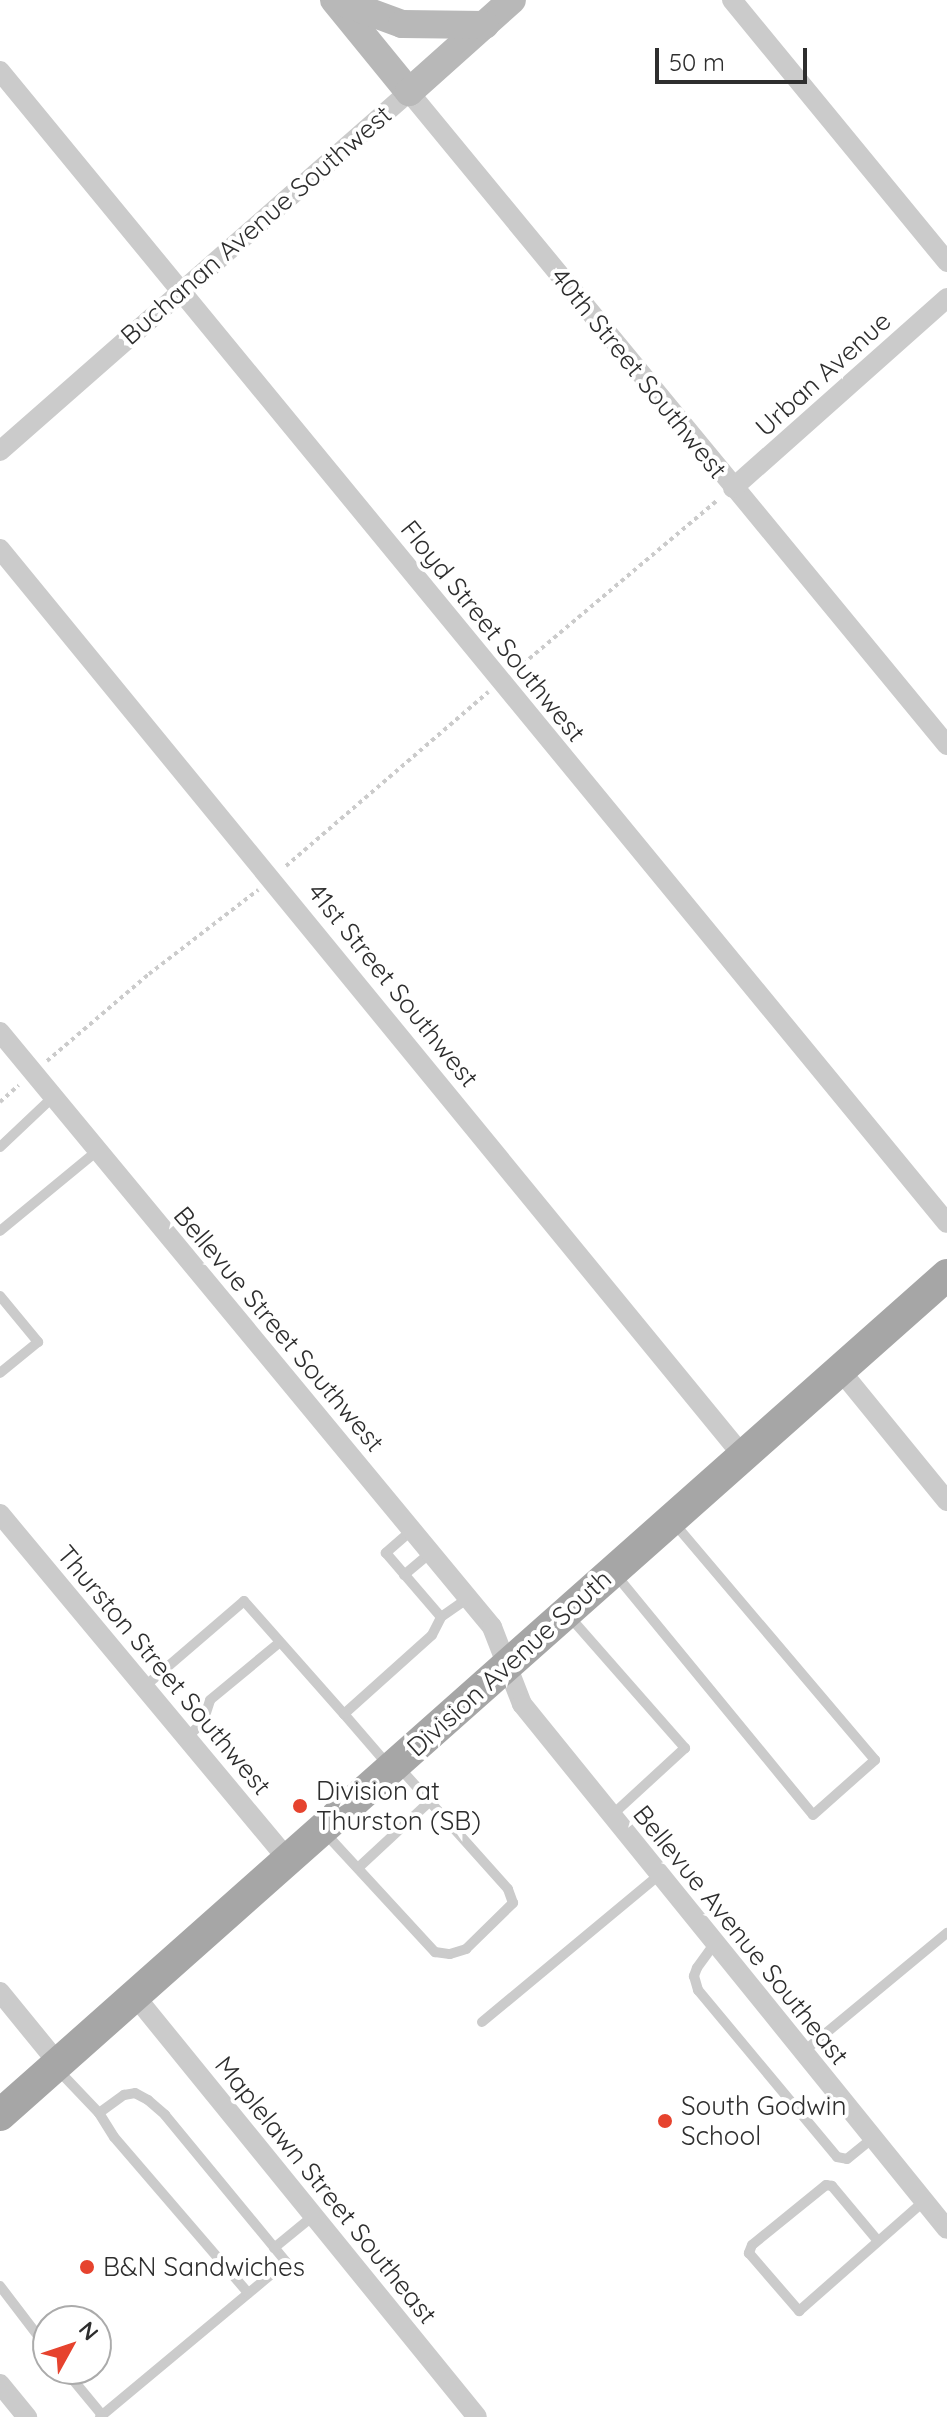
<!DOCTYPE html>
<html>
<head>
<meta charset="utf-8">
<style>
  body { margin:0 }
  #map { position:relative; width:947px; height:2417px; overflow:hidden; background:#fff; font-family:Quicksand,sans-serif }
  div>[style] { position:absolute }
  .path>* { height:4px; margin-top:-2px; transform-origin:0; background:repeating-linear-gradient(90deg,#cbcbcb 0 4px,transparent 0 8px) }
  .lane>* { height:10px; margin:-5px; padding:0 5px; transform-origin:5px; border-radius:5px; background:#cbcbcb }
  .street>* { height:20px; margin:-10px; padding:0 10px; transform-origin:10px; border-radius:10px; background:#cbcbcb }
  .secondary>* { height:28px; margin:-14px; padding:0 14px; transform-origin:14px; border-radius:14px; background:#b8b8b8 }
  .primary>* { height:32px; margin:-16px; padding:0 16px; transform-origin:16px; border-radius:16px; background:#a6a6a6 }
  .dots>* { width:22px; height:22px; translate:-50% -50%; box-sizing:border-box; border:4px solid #fff; border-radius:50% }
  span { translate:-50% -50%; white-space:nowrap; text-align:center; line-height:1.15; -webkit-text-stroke:8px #fff; paint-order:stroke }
  .street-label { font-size:26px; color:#2e2e2e }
  .poi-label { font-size:26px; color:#2e2e2e }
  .left { translate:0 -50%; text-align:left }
  .north { position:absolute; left:32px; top:2305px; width:80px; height:80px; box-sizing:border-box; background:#fff; border:2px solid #ababab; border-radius:50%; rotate:50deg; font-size:22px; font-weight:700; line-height:32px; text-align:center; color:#2e2e2e }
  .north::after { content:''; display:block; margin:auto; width:28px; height:36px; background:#e6432e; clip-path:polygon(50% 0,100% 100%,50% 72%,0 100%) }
  .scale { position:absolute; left:655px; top:48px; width:152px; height:36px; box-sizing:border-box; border:4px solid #2e2e2e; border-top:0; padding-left:10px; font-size:24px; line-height:28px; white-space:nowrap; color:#2e2e2e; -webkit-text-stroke:6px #fff; paint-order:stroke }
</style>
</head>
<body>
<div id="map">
  <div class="path">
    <div style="left:517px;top:669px;width:263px;rotate:-40.1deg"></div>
    <div style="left:286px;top:866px;width:267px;rotate:-40.7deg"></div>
    <div style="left:47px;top:1061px;width:134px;rotate:-40.5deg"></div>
    <div style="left:149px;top:974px;width:138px;rotate:-37.6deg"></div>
    <div style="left:0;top:1102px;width:25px;rotate:-42deg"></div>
  </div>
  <div class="lane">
    <div style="left:0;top:1147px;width:73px;rotate:-43.3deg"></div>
    <div style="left:0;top:1231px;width:126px;rotate:-39.5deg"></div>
    <div style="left:0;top:1296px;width:60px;rotate:50.4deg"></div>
    <div style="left:38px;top:1342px;width:49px;rotate:140.8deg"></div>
    <div style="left:412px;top:1530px;width:35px;rotate:139deg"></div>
    <div style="left:386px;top:1553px;width:84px;rotate:49.3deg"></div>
    <div style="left:441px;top:1617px;width:33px;rotate:-35deg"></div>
    <div style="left:404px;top:1575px;width:34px;rotate:-40deg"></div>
    <div style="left:616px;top:1575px;width:310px;rotate:50.6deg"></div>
    <div style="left:813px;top:1815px;width:83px;rotate:-41.6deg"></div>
    <div style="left:875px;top:1760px;width:309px;rotate:-130.3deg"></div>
    <div style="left:569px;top:1616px;width:176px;rotate:48.7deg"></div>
    <div style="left:685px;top:1748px;width:100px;rotate:137.4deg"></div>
    <div style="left:144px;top:1687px;width:132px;rotate:-40.7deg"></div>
    <div style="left:244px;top:1601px;width:151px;rotate:48.5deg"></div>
    <div style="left:186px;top:1738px;width:23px;rotate:-43deg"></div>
    <div style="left:203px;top:1722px;width:23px;rotate:-72deg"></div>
    <div style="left:210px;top:1700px;width:89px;rotate:-39.6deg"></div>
    <div style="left:388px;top:1765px;width:67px;rotate:-130.8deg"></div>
    <div style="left:344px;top:1714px;width:118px;rotate:-41.9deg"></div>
    <div style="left:432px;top:1635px;width:20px;rotate:-63deg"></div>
    <div style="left:326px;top:1834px;width:161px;rotate:47.3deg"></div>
    <div style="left:435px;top:1952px;width:15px;rotate:8deg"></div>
    <div style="left:450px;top:1954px;width:17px;rotate:-17deg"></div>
    <div style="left:466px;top:1949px;width:66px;rotate:-44.4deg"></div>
    <div style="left:513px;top:1903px;width:15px;rotate:-110deg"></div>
    <div style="left:508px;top:1889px;width:162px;rotate:-131.8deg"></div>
    <div style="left:358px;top:1868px;width:98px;rotate:-42.9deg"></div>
    <div style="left:715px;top:1943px;width:31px;rotate:126deg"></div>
    <div style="left:697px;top:1968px;width:9px;rotate:111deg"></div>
    <div style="left:694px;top:1976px;width:15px;rotate:74deg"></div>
    <div style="left:698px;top:1990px;width:217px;rotate:50.2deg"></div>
    <div style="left:837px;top:2157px;width:10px;rotate:11deg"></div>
    <div style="left:847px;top:2159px;width:33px;rotate:-39deg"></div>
    <div style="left:482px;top:2022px;width:230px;rotate:-39.7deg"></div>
    <div style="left:803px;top:2052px;width:187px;rotate:-39.6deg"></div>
    <div style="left:59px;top:2071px;width:58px;rotate:46.4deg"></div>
    <div style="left:99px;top:2113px;width:31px;rotate:-36deg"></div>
    <div style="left:124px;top:2095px;width:11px;rotate:-10deg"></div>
    <div style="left:135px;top:2093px;width:15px;rotate:28deg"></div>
    <div style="left:148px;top:2100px;width:23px;rotate:41deg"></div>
    <div style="left:165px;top:2115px;width:190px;rotate:50.5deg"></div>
    <div style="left:286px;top:2262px;width:242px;rotate:140.2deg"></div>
    <div style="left:99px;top:2113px;width:28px;rotate:58deg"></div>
    <div style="left:114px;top:2137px;width:206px;rotate:49.3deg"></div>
    <div style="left:878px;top:2241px;width:72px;rotate:-129.9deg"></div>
    <div style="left:832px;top:2186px;width:6px;rotate:-171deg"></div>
    <div style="left:826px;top:2185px;width:95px;rotate:141deg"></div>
    <div style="left:752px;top:2245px;width:9px;rotate:111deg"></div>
    <div style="left:749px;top:2253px;width:77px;rotate:49.2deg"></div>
    <div style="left:799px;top:2311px;width:167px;rotate:-41.3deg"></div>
    <div style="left:274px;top:2248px;width:50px;rotate:-39.4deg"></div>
    <div style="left:0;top:2286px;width:79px;rotate:52.7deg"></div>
    <div style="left:64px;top:2369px;width:60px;rotate:50.4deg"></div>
  </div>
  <div class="street">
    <div style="left:732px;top:0;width:339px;rotate:50.6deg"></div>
    <div style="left:0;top:71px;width:1491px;rotate:50.58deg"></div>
    <div style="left:0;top:451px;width:544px;rotate:-41.28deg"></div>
    <div style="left:409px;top:92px;width:846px;rotate:50.52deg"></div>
    <div style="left:733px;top:488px;width:286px;rotate:-41.6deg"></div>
    <div style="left:0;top:549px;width:1172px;rotate:50.68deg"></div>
    <div style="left:0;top:1032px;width:772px;rotate:50.41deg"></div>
    <div style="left:492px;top:1627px;width:83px;rotate:68.7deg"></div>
    <div style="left:522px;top:1704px;width:675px;rotate:51.01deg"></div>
    <div style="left:840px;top:1370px;width:169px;rotate:50.8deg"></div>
    <div style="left:0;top:1514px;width:450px;rotate:50.2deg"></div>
    <div style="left:0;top:1992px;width:92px;rotate:50.8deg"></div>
    <div style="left:135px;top:1996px;width:542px;rotate:50.91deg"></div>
    <div style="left:0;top:2384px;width:43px;rotate:50.7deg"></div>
  </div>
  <div class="secondary">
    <div style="left:334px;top:0;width:119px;rotate:50.8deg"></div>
    <div style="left:409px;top:92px;width:138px;rotate:-41.8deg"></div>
    <div style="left:337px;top:0;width:69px;rotate:20.3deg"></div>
    <div style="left:402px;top:24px;width:83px;rotate:0.7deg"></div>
  </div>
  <div class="primary">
    <div style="left:0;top:2115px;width:1266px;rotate:-41.57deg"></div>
  </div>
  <div class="dots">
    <div style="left:300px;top:1806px;background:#e6432e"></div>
    <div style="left:665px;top:2121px;background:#e6432e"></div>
    <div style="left:87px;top:2267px;background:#e6432e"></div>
  </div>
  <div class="street-label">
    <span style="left:256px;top:225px;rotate:-41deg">Buchanan Avenue Southwest</span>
    <span style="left:639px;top:373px;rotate:51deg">40th Street Southwest</span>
    <span style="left:823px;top:374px;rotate:-42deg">Urban Avenue</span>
    <span style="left:493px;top:631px;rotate:51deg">Floyd Street Southwest</span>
    <span style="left:393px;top:985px;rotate:51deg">41st Street Southwest</span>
    <span style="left:279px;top:1329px;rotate:50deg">Bellevue Street Southwest</span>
    <span style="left:509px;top:1663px;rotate:-42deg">Division Avenue South</span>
    <span style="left:164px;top:1670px;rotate:50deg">Thurston Street Southwest</span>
    <span style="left:741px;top:1935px;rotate:51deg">Bellevue Avenue Southeast</span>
    <span style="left:326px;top:2190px;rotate:51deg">Maplelawn Street Southeast</span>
  </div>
  <div class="poi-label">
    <span class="left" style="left:316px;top:1806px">Division at<br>Thurston (SB)</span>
    <span class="left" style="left:681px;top:2121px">South Godwin<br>School</span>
    <span class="left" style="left:103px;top:2267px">B&amp;N Sandwiches</span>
  </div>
  <div class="north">N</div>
  <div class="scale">50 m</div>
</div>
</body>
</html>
